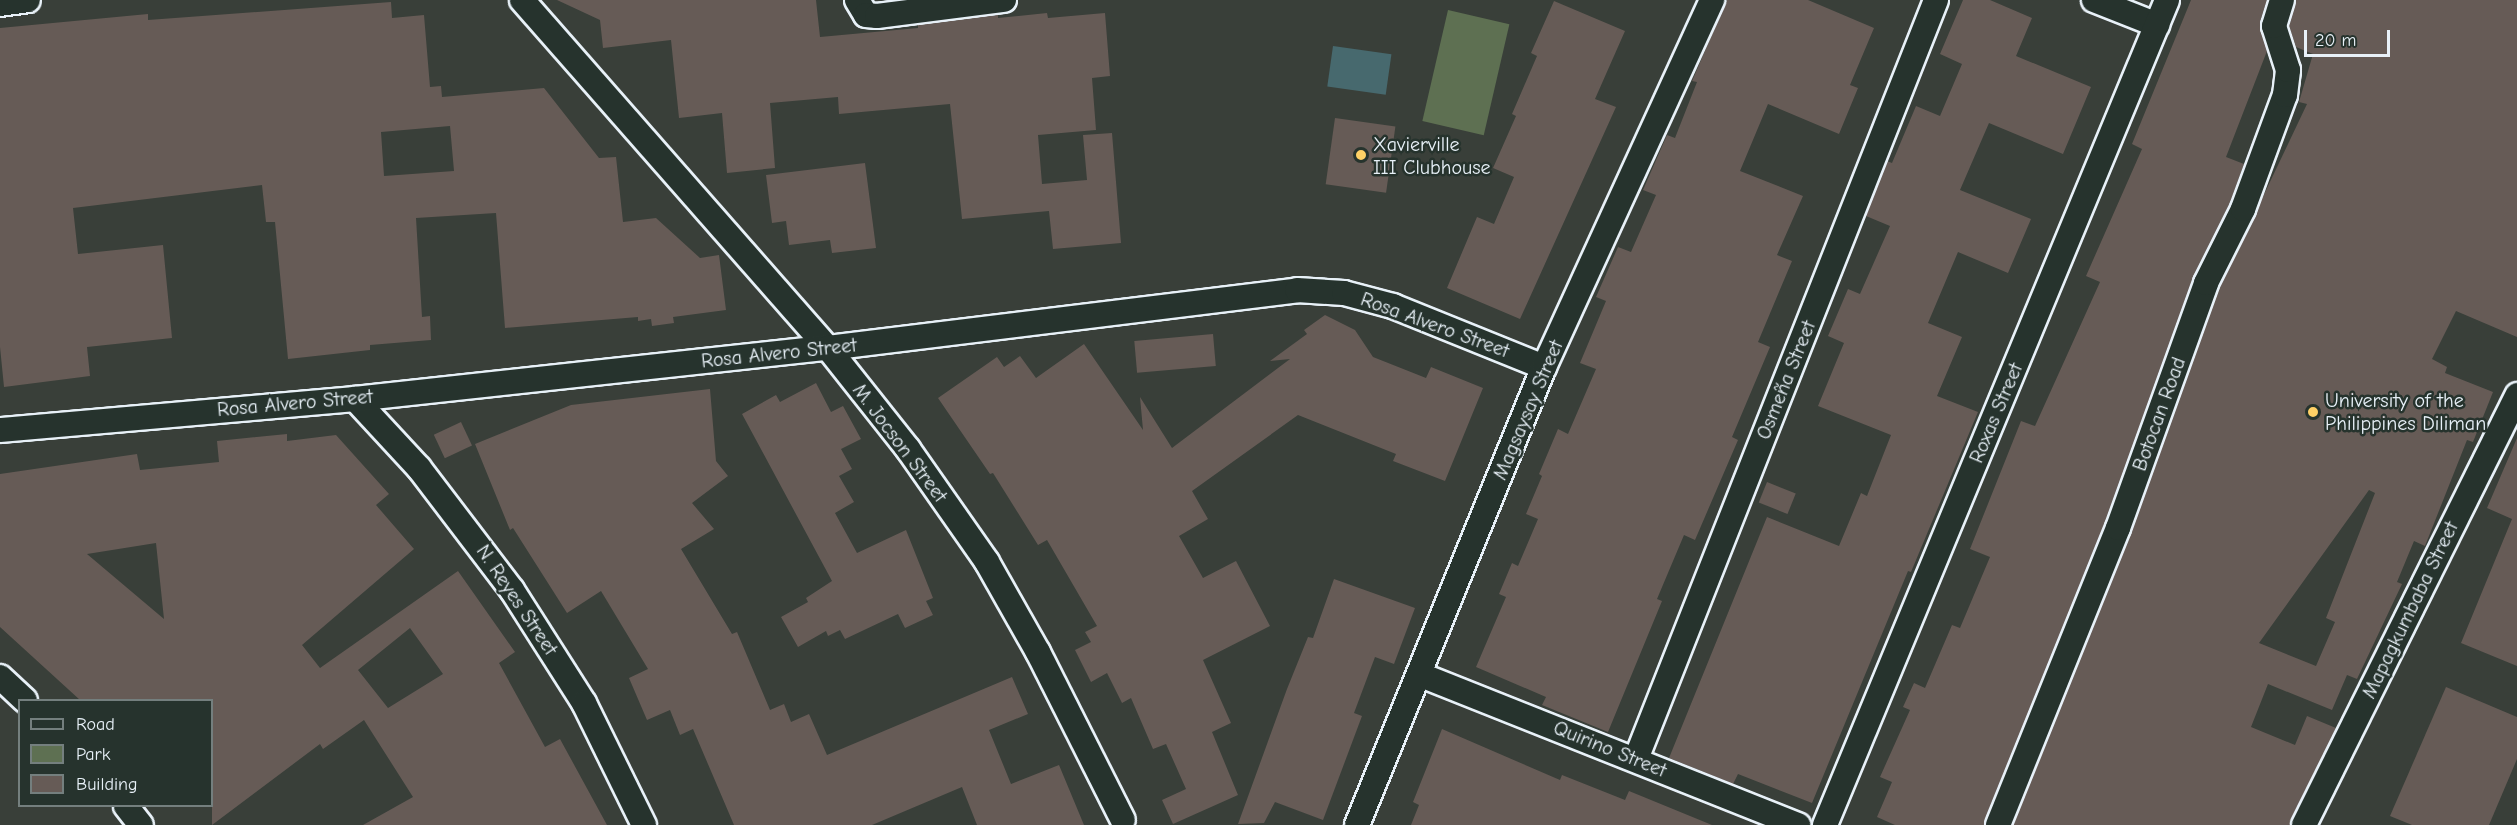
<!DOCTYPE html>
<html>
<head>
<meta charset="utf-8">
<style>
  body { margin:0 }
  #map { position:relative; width:2517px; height:825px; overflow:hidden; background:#393f39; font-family:"Comic Neue",sans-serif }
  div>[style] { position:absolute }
  .green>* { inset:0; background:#5e7052; transform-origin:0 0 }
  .water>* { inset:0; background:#47696e; transform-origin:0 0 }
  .building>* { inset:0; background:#665b56; transform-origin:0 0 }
  .roads { filter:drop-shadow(2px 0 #e8f1f8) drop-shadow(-2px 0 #e8f1f8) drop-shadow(0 2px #e8f1f8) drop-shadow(0 -2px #e8f1f8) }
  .street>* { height:24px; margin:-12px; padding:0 12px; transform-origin:12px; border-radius:12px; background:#26332d }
  .dots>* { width:16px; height:16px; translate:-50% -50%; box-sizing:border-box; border:3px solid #26332d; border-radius:50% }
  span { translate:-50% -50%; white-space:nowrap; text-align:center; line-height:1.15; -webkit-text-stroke:5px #26332d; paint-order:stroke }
  .poi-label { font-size:20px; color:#e8f1f8 }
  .left { translate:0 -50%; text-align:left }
  .street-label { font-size:20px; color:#e8f1f8 }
  .legend { position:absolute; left:18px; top:699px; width:195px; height:108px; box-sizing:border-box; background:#26332d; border:2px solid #747f7e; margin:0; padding:8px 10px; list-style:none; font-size:18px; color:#e8f1f8 }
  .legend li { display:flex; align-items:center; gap:12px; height:30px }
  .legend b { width:30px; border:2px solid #747f7e }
  .scale { position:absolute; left:2304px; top:30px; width:86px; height:27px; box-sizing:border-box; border:3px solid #e8f1f8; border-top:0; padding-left:8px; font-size:18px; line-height:21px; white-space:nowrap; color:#e8f1f8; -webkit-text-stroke:4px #26332d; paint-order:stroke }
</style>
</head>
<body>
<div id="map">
  <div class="green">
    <div style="left:1448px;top:10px;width:63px;height:114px;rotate:13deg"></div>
  </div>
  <div class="water">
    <div style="left:1333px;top:46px;width:59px;height:41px;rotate:8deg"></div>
  </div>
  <div class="building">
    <div style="clip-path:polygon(557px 0,816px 0,820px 37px,918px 28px,918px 25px,998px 15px,998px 18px,1047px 13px,1048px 18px,1105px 13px,1110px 76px,1092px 78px,1096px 130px,1038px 135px,1042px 184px,1087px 180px,1083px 135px,1112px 133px,1121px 243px,1053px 249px,1049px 211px,962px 219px,950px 104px,839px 114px,838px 97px,770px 103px,775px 168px,727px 173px,722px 113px,679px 118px,671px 40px,603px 48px,600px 20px)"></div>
    <div style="clip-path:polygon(1727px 0,1808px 0,1874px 28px,1850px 85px,1858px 88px,1839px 134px,1768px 104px,1740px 171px,1803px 196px,1777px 255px,1792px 261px,1758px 342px,1770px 347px,1732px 437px,1738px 440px,1695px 540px,1684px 535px,1657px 599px,1662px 601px,1608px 732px,1542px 705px,1546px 697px,1476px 667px,1506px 597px,1499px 594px,1512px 563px,1518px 566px,1538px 519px,1526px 514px,1542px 476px,1539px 474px,1558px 429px,1568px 434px,1596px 369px,1580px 363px,1606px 301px,1596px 297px,1618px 247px,1631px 252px,1656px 195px,1643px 190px,1667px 135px,1675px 138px,1697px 82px,1692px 81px)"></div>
    <div style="clip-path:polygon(1963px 0,1990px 0,2032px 18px,2016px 56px,2091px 87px,2063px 154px,1989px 123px,1960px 190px,2031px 219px,2008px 273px,1958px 252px,1928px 323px,1962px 337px,1937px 396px,1978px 412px,1911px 572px,1908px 571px,1812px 803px,1738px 774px,1733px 784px,1669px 758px,1767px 517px,1839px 546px,1861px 493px,1867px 496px,1891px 435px,1818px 406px,1844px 343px,1828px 336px,1848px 289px,1860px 294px,1890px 226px,1866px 216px,1887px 161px,1892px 163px,1916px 106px,1940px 116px,1962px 64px,1940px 54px)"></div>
    <div style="clip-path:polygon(2191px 0,2267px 0,2260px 22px,2267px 51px,2226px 157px,2244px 164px,2230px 203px,2193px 278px,2105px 523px,1984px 825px,1895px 825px,1877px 817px,1892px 782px,1880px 777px,1910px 710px,1903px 707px,1914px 683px,1925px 688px,1952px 625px,1960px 628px,1990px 557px,1970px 549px,2021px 421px,2035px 426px,2100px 282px,2086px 276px,2142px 149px,2132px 144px)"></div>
    <div style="clip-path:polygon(evenodd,2296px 0,2517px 0,2517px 337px,2456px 311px,2432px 359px,2447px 367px,2445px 373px,2493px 392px,2473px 442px,2467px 440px,2425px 546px,2414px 541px,2397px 582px,2402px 584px,2357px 679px,2347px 675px,2332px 710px,2268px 684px,2251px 727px,2295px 745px,2307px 716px,2336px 728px,2290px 825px,2013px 825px,2131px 533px,2219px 289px,2307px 104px,2299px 102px,2313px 54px,2296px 47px,2289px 26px,2296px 0,2369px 490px,2375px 493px,2326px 618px,2335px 622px,2316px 666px,2259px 643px,2369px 490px)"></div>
    <div style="clip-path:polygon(1554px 1px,1625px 31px,1595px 99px,1616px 107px,1520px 319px,1447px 288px,1477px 217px,1494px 224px,1514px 177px,1493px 168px,1516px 116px,1512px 114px,1537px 56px,1531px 53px)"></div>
    <div style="clip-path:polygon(evenodd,391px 2px,392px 18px,424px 15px,430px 87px,441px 86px,442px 97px,544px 88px,599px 158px,616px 157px,623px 222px,656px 218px,700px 258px,719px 255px,726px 310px,673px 317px,674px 323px,652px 326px,651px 319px,638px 321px,638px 317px,505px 328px,496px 213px,416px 218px,422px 317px,430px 316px,431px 340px,370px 345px,370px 350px,288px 359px,275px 222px,266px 222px,262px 185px,73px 208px,78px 254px,163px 245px,172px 338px,87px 347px,90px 376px,4px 387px,0 347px,0 28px,148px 14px,148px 20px,391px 2px,450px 126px,454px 171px,384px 176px,381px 132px,450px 126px)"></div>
    <div style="left:1335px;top:118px;width:61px;height:67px;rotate:8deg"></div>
    <div style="clip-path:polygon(865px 163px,876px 248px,832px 253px,830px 240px,789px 245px,786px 221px,772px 223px,766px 175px)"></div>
    <div style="clip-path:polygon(1325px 315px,1355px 330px,1373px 357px,1426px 378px,1431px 367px,1483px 388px,1445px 481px,1393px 461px,1396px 454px,1298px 415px,1192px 491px,1208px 519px,1179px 536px,1203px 578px,1236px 561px,1270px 626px,1203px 660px,1231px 723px,1212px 732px,1238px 795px,1173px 824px,1162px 800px,1186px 789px,1166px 744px,1153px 749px,1131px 698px,1122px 703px,1107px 673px,1091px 682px,1075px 650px,1091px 642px,1085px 632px,1097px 626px,1047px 540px,1038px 545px,993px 473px,990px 474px,938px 398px,997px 357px,1004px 367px,1020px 356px,1036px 378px,1084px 344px,1143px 430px,1140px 397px,1172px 448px,1290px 359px,1270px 361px,1307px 334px,1304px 330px)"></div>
    <div style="left:1213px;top:334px;width:32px;height:79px;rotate:85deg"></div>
    <div style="clip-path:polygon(816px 383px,831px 412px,843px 406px,861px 439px,841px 449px,852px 469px,839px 476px,854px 502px,835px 513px,857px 553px,906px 530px,933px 598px,926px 601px,933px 615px,905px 628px,898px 614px,845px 639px,840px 630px,828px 636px,826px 631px,798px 647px,781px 617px,808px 602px,806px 598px,832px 581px,742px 414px,776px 395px,780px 402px)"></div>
    <div style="clip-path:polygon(710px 389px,716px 461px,728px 476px,692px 503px,714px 529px,681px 549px,732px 634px,737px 632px,770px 710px,784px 704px,791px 722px,809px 714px,827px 755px,1012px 677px,1028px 714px,989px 730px,1011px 784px,1059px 765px,1084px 825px,977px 825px,962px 787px,872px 825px,734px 825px,693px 729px,680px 735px,670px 710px,647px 720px,629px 678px,648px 669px,601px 591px,567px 613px,513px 528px,510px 530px,475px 444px,571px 405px)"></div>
    <div style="left:461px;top:422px;width:26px;height:30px;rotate:65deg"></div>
    <div style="clip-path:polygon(evenodd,287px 434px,287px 441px,336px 435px,389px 494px,376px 505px,414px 549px,302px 645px,320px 668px,458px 571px,515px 652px,499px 663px,545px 747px,560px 739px,607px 825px,363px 825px,413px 797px,364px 720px,323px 749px,320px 744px,212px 825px,212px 700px,80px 700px,0 627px,0 474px,137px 454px,140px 470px,219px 462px,217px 441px,287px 434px,156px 543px,164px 619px,87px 554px,156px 543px,287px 434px,410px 628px,443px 674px,388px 708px,358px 670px,410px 628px)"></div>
    <div style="clip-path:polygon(2517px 438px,2517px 666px,2461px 643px,2512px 519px,2487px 508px)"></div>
    <div style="left:1767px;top:482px;width:31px;height:22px;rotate:22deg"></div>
    <div style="clip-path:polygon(1334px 579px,1415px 608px,1394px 664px,1375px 657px,1354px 713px,1362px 716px,1323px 820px,1275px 802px,1264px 823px,1238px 824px,1287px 689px,1308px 637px,1313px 638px)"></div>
    <div style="clip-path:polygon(2446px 687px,2517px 717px,2517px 759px,2489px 825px,2412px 825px,2390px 816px)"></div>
    <div style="clip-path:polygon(1442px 729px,1560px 780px,1562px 775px,1625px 800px,1629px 791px,1712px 825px,1411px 825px,1419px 805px,1413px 802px)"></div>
  </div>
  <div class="roads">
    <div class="street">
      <div style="left:522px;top:0;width:463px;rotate:48.7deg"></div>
      <div style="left:828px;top:348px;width:129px;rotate:51.6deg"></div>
      <div style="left:908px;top:449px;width:138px;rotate:55deg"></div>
      <div style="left:987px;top:562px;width:103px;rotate:60.5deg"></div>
      <div style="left:1038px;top:652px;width:188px;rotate:63.2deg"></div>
      <div style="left:857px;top:0;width:17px;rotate:59deg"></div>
      <div style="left:866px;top:15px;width:11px;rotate:5deg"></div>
      <div style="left:877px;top:16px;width:128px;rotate:-7.2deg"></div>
      <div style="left:2094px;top:0;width:68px;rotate:21.6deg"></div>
      <div style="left:0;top:4px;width:28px;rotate:-8deg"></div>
      <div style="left:355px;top:399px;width:94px;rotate:47.2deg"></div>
      <div style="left:419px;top:468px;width:153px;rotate:52.7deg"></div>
      <div style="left:512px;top:590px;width:134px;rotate:57.5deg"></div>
      <div style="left:584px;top:703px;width:136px;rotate:63.8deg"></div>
      <div style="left:0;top:430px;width:356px;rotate:-5deg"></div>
      <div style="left:355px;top:399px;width:476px;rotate:-6.2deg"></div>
      <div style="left:828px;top:348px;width:473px;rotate:-7deg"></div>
      <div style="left:1297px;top:290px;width:47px;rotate:3.7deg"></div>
      <div style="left:1344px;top:293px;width:51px;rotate:14.9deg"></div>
      <div style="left:1393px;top:306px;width:163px;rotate:22deg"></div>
      <div style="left:1421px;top:675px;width:406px;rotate:21.7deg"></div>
      <div style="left:0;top:677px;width:34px;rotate:43deg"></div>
      <div style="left:1636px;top:759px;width:816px;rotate:-68.43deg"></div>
      <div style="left:126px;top:806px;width:24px;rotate:52deg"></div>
      <div style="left:1357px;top:825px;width:495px;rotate:-67.8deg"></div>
      <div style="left:1544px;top:367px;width:404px;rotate:-65.4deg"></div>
      <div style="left:1825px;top:825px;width:893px;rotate:-67.48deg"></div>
      <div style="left:1998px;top:825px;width:320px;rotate:-68deg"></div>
      <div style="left:2118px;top:528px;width:260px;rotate:-70.2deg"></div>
      <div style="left:2206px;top:283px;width:83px;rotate:-63.4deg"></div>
      <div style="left:2243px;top:209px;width:121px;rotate:-69.8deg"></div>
      <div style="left:2285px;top:95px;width:25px;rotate:-83deg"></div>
      <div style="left:2288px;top:70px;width:46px;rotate:-107.7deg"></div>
      <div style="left:2274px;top:26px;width:27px;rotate:-73deg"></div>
      <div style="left:2304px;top:825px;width:480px;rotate:-63.6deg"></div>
    </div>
  </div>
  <div class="dots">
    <div style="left:1361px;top:155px;background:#ffd166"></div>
    <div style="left:2313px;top:412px;background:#ffd166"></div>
  </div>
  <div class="poi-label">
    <span class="left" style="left:1373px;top:156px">Xavierville<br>III Clubhouse</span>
    <span class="left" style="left:2325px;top:412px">University of the<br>Philippines Diliman</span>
  </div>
  <div class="street-label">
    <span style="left:1435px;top:325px;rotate:20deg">Rosa Alvero Street</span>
    <span style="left:779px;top:353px;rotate:-6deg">Rosa Alvero Street</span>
    <span style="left:1786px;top:380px;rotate:-68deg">Osmeña Street</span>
    <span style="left:295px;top:403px;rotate:-5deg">Rosa Alvero Street</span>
    <span style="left:1528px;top:410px;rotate:-67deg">Magsaysay Street</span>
    <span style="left:1996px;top:413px;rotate:-67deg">Roxas Street</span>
    <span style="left:2159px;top:414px;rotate:-70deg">Botocan Road</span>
    <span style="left:900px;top:443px;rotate:53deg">M. Jocson Street</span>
    <span style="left:517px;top:600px;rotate:56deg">N. Reyes Street</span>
    <span style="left:2410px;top:610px;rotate:-64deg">Mapagkumbaba Street</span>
    <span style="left:1610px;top:749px;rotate:22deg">Quirino Street</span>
  </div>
  <ul class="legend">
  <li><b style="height:8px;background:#26332d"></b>Road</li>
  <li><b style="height:16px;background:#5e7052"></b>Park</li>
  <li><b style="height:16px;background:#665b56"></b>Building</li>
  </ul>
  <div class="scale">20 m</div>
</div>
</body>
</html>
